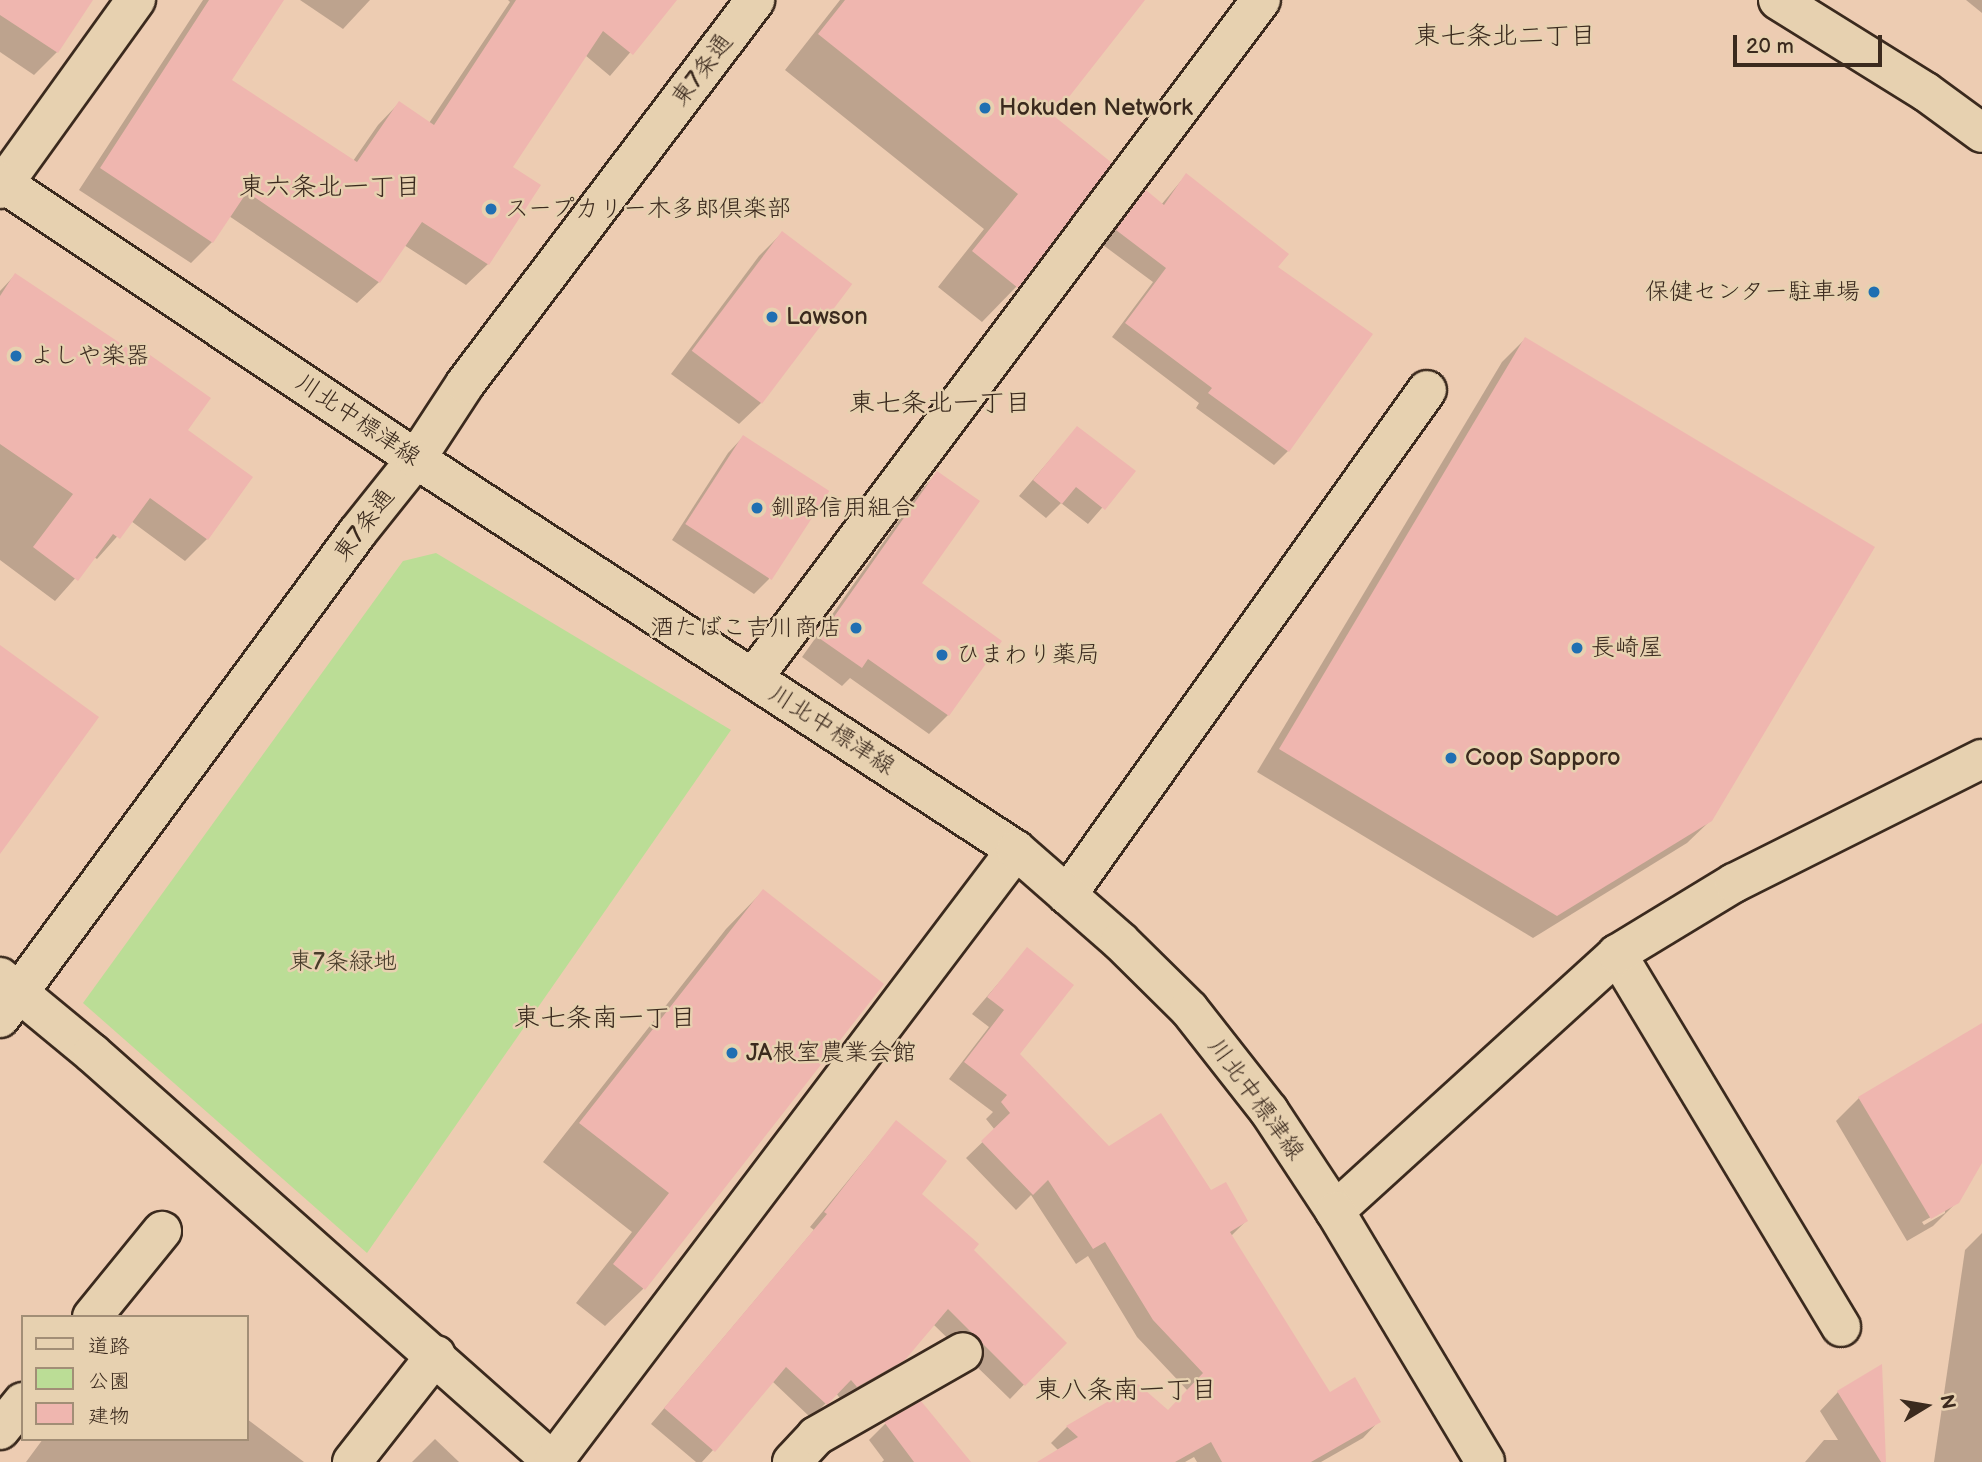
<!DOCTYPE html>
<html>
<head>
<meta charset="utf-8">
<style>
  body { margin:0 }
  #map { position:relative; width:1982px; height:1462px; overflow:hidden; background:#edccb2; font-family:"Balsamiq Sans","Klee One",sans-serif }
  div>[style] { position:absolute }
  .green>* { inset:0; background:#bbdd96 }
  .shadow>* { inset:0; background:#0003 }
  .building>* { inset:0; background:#efb6af; transform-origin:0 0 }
  .roads { filter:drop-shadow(2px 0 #3b2a1e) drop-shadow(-2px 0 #3b2a1e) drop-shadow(0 2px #3b2a1e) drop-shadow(0 -2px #3b2a1e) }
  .minor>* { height:38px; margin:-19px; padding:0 19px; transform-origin:19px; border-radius:19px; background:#e7d1b0 }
  .major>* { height:38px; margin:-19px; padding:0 19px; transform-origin:19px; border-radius:19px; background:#e7d1b0 }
  .dots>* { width:19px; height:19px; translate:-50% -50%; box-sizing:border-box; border:4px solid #e7d1b0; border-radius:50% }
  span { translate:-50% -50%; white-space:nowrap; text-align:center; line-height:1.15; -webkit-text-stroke:5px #e7d1b0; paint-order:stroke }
  .street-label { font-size:24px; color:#3b2a1e }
  .poi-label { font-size:24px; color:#3b2a1e }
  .left { translate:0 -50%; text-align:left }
  .right { translate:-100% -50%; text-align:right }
  .park-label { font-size:24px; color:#483c2a }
  .neighbourhood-label { font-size:26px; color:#3b2a1e }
  .legend { position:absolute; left:21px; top:1315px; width:228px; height:126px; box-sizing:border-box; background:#e7d1b0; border:2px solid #a28e76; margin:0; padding:9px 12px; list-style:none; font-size:21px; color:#3b2a1e }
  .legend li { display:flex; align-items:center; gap:14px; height:35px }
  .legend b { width:35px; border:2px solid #a28e76 }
  .north { position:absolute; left:1891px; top:1371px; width:70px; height:70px; -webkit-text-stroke:5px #e7d1b0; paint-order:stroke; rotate:79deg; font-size:19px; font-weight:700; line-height:28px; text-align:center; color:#3b2a1e }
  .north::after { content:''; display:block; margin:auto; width:24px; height:32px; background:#3b2a1e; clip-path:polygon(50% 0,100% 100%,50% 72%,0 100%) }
  .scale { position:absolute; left:1733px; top:35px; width:149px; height:32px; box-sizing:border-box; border:4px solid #3b2a1e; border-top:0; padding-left:9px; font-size:21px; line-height:24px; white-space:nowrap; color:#3b2a1e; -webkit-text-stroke:5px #e7d1b0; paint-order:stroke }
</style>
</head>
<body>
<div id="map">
  <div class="green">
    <div style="clip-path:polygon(436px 553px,731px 730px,367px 1253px,83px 1003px,403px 561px)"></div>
  </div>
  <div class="shadow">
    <div style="clip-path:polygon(0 0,91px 0,57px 52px,34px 75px,0 52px)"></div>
    <div style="clip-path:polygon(203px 0,282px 0,230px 80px,353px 161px,378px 125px,399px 103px,429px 123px,510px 2px,508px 0,675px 0,610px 76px,585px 55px,511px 167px,488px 264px,466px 285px,404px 245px,379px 282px,357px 303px,229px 216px,212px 242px,191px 263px,79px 190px)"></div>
    <div style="clip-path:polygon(300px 0,370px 0,343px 29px)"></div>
    <div style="clip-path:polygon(840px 0,1118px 0,1051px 116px,1109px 163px,1016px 287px,982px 322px,938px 287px,984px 229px,785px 70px)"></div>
    <div style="clip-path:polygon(1966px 0,1982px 0,1982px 13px)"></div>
    <div style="clip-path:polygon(1186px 175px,1276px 267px,1288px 451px,1274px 465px,1196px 408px,1199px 403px,1112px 337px,1153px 282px,1103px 245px,1146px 193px,1161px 205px)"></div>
    <div style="clip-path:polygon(782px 233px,762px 402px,739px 424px,671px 374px,759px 256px)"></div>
    <div style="clip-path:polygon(15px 275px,186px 430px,207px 539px,185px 561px,131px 521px,97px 559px,94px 557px,55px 601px,0 560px,0 291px)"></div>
    <div style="clip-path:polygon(1525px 339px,1711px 820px,1687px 843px,1533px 938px,1257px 772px,1502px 362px)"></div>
    <div style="clip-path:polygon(1077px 428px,1134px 471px,1088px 524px,1061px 503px,1046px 518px,1019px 496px)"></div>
    <div style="clip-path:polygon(743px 437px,769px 579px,754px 594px,672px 540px,728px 453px)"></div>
    <div style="clip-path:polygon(938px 473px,920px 583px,948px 715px,929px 734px,850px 678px,842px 686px,802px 657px,919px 492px)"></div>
    <div style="clip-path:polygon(763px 891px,643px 1289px,605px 1326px,576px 1303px,632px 1232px,543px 1162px,726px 929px)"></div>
    <div style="clip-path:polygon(1027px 950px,1017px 1054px,1109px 1149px,1211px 1192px,1246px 1221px,1231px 1236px,1330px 1394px,1379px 1421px,1363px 1438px,1321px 1462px,1197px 1462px,1194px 1457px,1185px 1462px,1040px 1462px,1059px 1451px,1051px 1443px,1067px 1427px,1168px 1412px,1188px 1391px,1137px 1337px,1088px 1256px,1076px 1264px,1031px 1195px,1016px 1210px,966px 1158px,995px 1130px,986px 1119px,993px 1112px,949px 1079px,989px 1027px,972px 1014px)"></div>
    <div style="clip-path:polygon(evenodd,1982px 1026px,1982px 1160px,1957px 1202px,1933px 1226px,1907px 1241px,1836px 1121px,1859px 1098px,1982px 1026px,1945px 1209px,1945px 1213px,1924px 1225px,1922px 1222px,1945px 1209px)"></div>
    <div style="clip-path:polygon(896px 1122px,919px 1195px,1064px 1343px,1010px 1399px,933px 1324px,888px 1374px,842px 1401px,836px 1393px,811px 1418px,772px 1381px,713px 1450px,702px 1462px,696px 1462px,651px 1424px,814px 1230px,810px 1227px)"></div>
    <div style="clip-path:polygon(1982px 1233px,1982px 1462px,1934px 1462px,1965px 1250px)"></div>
    <div style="clip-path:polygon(1838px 1392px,1884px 1462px,1805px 1462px,1824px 1440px,1838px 1440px,1820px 1411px)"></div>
    <div style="clip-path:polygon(921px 1403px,950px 1462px,882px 1462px,884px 1460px,869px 1440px,885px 1424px)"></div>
    <div style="clip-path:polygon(247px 1419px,304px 1462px,26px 1462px,43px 1439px,247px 1439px)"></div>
    <div style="clip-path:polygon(435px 1439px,459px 1462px,412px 1462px)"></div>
  </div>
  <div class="building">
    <div style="clip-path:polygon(0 0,93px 0,58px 53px,0 15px)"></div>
    <div style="clip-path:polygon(209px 0,284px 0,232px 80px,357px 162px,399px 101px,434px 125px,516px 0,677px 0,633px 55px,603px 31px,513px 167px,541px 185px,489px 265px,422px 222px,380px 283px,247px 192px,213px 243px,100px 168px)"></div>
    <div style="clip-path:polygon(845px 0,1145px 0,1054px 116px,1112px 163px,1018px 288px,972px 251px,1018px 194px,818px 34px)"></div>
    <div style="clip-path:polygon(1186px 173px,1289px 254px,1278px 267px,1373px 334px,1289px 452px,1208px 393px,1212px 388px,1125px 323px,1166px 268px,1116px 230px,1146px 190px,1164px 205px)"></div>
    <div style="left:782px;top:231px;width:88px;height:150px;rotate:37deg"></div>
    <div style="clip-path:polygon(15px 273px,147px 361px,150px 355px,211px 398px,188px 430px,253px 477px,208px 540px,150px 498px,120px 539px,113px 534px,78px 581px,33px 547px,73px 494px,0 444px,0 296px)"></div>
    <div style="clip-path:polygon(1525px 337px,1875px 547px,1712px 821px,1557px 916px,1279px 749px)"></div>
    <div style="clip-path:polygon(1077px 426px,1136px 471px,1105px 510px,1076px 487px,1062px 504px,1033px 480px)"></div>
    <div style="left:743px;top:435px;width:103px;height:106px;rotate:33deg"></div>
    <div style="clip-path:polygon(937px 471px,980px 501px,922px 583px,1002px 641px,949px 716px,868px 659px,862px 668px,819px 638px)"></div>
    <div style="clip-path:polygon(0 645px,99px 717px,0 854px)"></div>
    <div style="clip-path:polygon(763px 889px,884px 984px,645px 1290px,613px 1264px,669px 1193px,579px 1123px)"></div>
    <div style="clip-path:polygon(1027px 947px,1074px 985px,1020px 1054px,1109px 1146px,1161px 1113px,1211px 1190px,1226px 1182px,1248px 1221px,1230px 1232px,1330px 1392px,1355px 1377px,1381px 1422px,1311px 1462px,1222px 1462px,1211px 1442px,1175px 1462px,1037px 1462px,1078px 1437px,1066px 1426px,1138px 1384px,1168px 1410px,1203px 1373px,1153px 1320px,1105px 1242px,1093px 1249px,1048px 1180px,1033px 1195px,981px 1141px,1010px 1113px,1001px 1102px,1007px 1095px,964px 1062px,1004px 1010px,987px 997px)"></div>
    <div style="clip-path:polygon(1982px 1023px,1982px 1163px,1959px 1203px,1931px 1219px,1858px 1097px)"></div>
    <div style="clip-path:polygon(896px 1120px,947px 1161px,922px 1194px,979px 1244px,974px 1250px,1067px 1343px,1025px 1386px,948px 1309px,905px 1360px,857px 1387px,851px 1380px,827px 1405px,786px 1367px,715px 1452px,664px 1408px,827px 1214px,824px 1212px)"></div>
    <div style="clip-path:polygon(1882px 1364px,1886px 1462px,1881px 1462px,1837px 1391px)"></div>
    <div style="clip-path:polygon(921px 1401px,971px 1462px,914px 1462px,884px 1422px)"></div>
  </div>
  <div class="roads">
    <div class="minor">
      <div style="left:1778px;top:0;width:174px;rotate:31.9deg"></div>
      <div style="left:1926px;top:92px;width:69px;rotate:36.2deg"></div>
      <div style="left:0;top:189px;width:233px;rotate:-54.3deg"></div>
      <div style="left:753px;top:678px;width:847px;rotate:-53.16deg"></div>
      <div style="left:1067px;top:895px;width:620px;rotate:-54.52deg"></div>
      <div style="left:1617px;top:954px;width:435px;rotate:59deg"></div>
      <div style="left:0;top:977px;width:119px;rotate:39.6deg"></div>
      <div style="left:92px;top:1053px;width:616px;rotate:41.58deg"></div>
      <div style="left:0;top:1018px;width:602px;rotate:-53.64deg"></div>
      <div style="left:357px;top:533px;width:95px;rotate:-51.4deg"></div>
      <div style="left:416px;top:459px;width:90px;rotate:-56.8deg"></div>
      <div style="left:465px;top:384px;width:481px;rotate:-52.9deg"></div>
      <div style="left:1335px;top:1211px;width:382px;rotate:-42.3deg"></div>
      <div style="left:1617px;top:954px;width:137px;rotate:-31.3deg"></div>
      <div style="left:1734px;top:883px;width:277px;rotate:-26.6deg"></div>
      <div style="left:92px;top:1317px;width:111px;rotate:-50.9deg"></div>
      <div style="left:0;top:1430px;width:36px;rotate:-51deg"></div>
      <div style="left:352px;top:1462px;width:136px;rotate:-51.9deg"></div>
      <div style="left:553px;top:1462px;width:767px;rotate:-52.89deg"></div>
      <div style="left:792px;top:1462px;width:35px;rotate:-47deg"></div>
      <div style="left:816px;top:1436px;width:169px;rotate:-29.7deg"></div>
    </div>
    <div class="major">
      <div style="left:0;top:181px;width:500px;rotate:33.75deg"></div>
      <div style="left:416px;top:459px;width:716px;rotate:33.09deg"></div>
      <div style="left:1016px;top:850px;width:138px;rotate:41.2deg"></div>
      <div style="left:1120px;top:941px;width:97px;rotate:44.6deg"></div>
      <div style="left:1189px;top:1009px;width:130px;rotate:51.9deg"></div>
      <div style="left:1269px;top:1111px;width:120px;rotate:56.6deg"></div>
      <div style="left:1335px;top:1211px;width:292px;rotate:59.1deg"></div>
    </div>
  </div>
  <div class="dots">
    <div style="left:985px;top:108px;background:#1f6fb2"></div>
    <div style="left:491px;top:209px;background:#1f6fb2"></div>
    <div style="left:1874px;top:292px;background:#1f6fb2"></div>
    <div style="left:772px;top:317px;background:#1f6fb2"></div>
    <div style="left:16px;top:356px;background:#1f6fb2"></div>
    <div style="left:757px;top:508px;background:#1f6fb2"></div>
    <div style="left:856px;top:628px;background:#1f6fb2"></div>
    <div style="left:1577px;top:648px;background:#1f6fb2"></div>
    <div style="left:942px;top:655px;background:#1f6fb2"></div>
    <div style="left:1451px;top:758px;background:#1f6fb2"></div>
    <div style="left:732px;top:1053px;background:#1f6fb2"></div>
  </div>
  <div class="street-label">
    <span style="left:702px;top:70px;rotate:-53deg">東7条通</span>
    <span style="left:358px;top:420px;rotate:34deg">川北中標津線</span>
    <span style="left:364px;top:525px;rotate:-53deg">東7条通</span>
    <span style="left:832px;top:730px;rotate:33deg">川北中標津線</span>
    <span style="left:1256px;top:1099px;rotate:54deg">川北中標津線</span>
  </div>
  <div class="poi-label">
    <span class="left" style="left:999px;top:108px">Hokuden Network</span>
    <span class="left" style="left:505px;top:209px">スープカリー木多郎倶楽部</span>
    <span class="right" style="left:1860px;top:292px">保健センター駐車場</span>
    <span class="left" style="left:786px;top:317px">Lawson</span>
    <span class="left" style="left:30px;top:356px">よしや楽器</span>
    <span class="left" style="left:771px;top:508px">釧路信用組合</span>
    <span class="right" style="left:842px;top:628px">酒たばこ吉川商店</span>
    <span class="left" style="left:1591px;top:648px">長崎屋</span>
    <span class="left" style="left:956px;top:655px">ひまわり薬局</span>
    <span class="left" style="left:1465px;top:758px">Coop Sapporo</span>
    <span class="left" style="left:746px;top:1053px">JA根室農業会館</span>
  </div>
  <div class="park-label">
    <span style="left:343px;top:962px">東7条緑地</span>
  </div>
  <div class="neighbourhood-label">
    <span style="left:1505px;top:37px">東七条北二丁目</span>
    <span style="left:330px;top:188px">東六条北一丁目</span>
    <span style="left:940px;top:404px">東七条北一丁目</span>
    <span style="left:605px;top:1019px">東七条南一丁目</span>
    <span style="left:1126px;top:1391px">東八条南一丁目</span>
  </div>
  <ul class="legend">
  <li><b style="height:9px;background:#e7d1b0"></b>道路</li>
  <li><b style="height:19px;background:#bbdd96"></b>公園</li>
  <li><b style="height:19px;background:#efb6af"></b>建物</li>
  </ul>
  <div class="north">N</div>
  <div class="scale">20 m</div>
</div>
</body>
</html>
